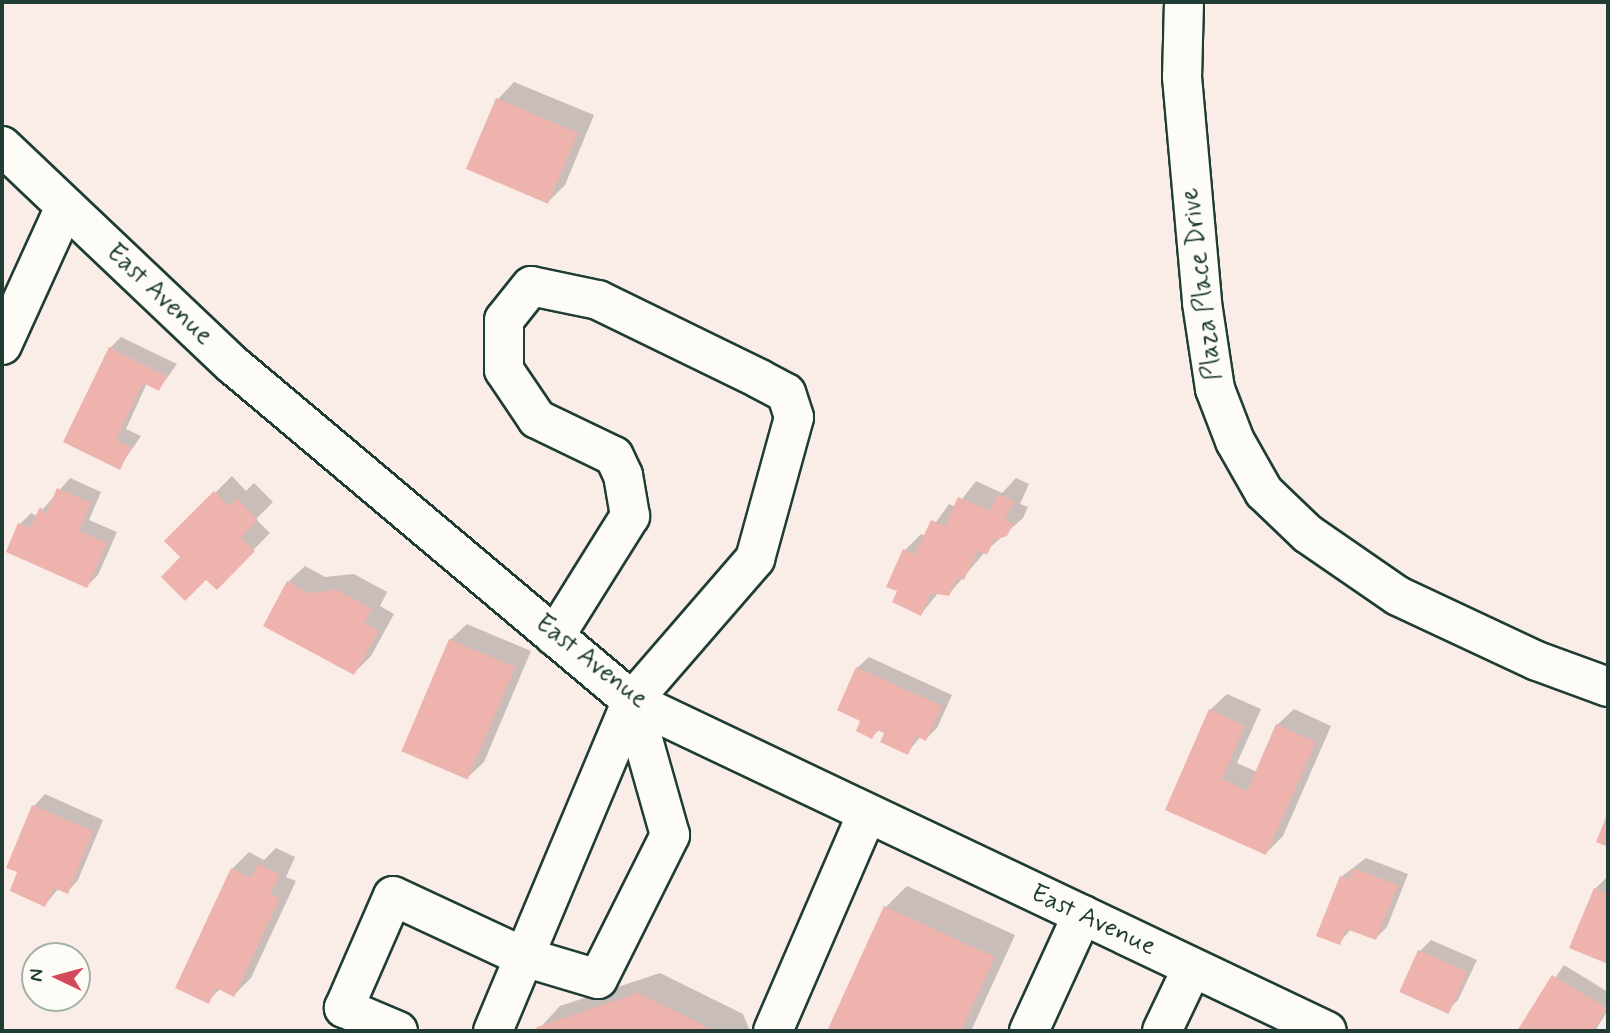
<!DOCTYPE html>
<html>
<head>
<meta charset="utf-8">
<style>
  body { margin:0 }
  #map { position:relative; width:1610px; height:1033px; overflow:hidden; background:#faede8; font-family:Mynerve,sans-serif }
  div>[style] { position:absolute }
  .shadow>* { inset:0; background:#0003 }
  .building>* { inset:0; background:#eeb3ad; transform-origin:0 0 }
  .roads { filter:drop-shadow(2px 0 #1f3d34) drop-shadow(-2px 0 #1f3d34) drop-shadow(0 2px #1f3d34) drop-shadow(0 -2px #1f3d34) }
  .minor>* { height:38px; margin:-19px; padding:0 19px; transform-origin:19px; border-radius:19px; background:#fdfcf7 }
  span { translate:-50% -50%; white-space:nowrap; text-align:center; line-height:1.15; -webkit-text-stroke:6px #fdfcf7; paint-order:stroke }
  .street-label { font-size:26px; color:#1f3d34 }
  .frame { position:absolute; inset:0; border:4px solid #1f3d34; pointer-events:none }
  .north { position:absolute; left:21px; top:942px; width:70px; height:70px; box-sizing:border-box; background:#fdfcf7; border:2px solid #a4b0a9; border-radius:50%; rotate:275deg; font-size:19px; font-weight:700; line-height:28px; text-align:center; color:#1f3d34 }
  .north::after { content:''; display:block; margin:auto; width:24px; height:32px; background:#d1495b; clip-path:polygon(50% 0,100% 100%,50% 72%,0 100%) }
</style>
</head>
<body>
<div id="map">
  <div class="shadow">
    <div style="clip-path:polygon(514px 82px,594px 115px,565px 185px,548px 202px,469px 168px,498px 99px)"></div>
    <div style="clip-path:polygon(121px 337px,177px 364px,159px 389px,147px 383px,126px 429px,141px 436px,119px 468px,66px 441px,110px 348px)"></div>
    <div style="clip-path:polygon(232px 476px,246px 491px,254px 483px,273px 502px,256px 519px,270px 533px,217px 587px,167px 541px)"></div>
    <div style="clip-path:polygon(70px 478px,101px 492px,89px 520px,117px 532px,98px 575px,87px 586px,20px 524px,31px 513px,37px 516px)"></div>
    <div style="clip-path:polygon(1016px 478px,1029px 484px,1020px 504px,1028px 507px,1023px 518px,985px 552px,949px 594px,939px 592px,921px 614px,899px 590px,905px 550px,921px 534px,926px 536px,949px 504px,956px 507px,976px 481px,1002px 493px)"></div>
    <div style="clip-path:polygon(305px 566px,325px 577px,354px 574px,387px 592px,380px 606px,394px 614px,371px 656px,354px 673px,288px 582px)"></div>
    <div style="clip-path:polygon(467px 624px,531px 651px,484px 762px,467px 778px,450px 640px)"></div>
    <div style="clip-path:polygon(869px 657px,952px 695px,937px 728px,926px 739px,921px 736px,907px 753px,880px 729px,872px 737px,863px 720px,857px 668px)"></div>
    <div style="clip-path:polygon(1227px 694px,1261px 709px,1237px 763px,1257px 772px,1277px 725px,1294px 709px,1331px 726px,1283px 836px,1266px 853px,1167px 809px,1210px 710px)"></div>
    <div style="clip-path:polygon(45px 794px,103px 820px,78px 880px,67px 892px,59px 888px,45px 905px,19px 871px,8px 867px,34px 806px)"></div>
    <div style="clip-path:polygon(276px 848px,295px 857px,286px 877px,296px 881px,251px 978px,234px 995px,221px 988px,208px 1001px,232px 869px,249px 852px,264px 860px)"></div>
    <div style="clip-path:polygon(1366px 858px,1408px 874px,1387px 927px,1376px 938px,1351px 929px,1339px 943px,1341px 877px)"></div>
    <div style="clip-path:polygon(1606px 878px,1608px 879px,1608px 962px,1572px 947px,1595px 889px)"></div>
    <div style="clip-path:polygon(907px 886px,1015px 935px,971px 1031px,829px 1031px,886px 907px)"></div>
    <div style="clip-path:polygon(1431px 940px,1477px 960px,1458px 1000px,1447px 1011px,1420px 951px)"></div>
    <div style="clip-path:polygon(1564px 965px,1608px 992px,1608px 1010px,1595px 1031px,1519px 1031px)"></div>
    <div style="clip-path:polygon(660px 973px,743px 1014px,750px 1031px,537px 1031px,560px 1006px)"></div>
  </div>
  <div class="building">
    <div style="left:496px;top:98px;width:89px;height:77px;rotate:23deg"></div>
    <div style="clip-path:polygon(109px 347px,167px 376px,159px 391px,143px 383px,116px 440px,131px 447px,120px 470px,63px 442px)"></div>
    <div style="clip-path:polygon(57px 488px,91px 503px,79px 531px,107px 543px,87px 588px,6px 552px,18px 523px,30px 528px,40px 507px,46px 514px)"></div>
    <div style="clip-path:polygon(214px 491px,229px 506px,236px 498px,258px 520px,241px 537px,255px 551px,217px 590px,206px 580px,185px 601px,161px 577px,180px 557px,164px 541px)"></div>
    <div style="clip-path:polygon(998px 494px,1014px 501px,1005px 520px,1013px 524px,1007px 536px,994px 540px,987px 555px,978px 550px,964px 580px,957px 577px,949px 596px,931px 593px,921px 616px,892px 602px,897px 591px,886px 587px,903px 549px,915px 554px,931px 520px,945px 526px,958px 497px,990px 511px)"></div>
    <div style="clip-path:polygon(287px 581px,308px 593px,337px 590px,372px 609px,364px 623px,379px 631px,354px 675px,263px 626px)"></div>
    <div style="left:449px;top:639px;width:72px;height:122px;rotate:23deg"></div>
    <div style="clip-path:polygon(856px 667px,942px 706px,926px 741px,916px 736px,908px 755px,880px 742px,884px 733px,877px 730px,872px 739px,856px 731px,860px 721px,837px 710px)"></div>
    <div style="clip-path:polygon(1209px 709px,1245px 726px,1222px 779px,1247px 791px,1276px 724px,1316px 742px,1266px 855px,1165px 810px)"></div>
    <div style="clip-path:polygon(32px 805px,93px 831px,68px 894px,54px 888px,45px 907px,10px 891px,17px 872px,6px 868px)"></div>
    <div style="clip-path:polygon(1608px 812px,1608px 847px,1596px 842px)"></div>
    <div style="clip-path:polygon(258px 864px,280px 874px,270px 894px,280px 898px,234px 997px,216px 988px,209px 1004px,175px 988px,231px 868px,251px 878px)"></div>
    <div style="clip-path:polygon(1353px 868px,1398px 885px,1376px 940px,1346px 929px,1340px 945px,1316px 936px,1340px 876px,1349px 879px)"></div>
    <div style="clip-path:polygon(1594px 888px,1608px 894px,1608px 964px,1569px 948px)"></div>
    <div style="clip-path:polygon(884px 906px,995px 957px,961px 1031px,827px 1031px)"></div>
    <div style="left:1418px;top:950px;width:54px;height:46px;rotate:24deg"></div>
    <div style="clip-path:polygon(1552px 975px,1607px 1008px,1593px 1031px,1517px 1031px)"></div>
    <div style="clip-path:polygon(638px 993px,715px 1031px,535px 1031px,537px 1027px)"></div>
  </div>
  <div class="roads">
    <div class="minor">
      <div style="left:1184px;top:2px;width:75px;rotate:91.5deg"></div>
      <div style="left:1182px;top:77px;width:227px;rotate:84.9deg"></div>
      <div style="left:1202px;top:303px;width:87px;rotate:81.4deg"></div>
      <div style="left:1215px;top:389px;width:56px;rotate:69deg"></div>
      <div style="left:1235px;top:441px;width:59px;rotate:60.4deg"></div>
      <div style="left:1264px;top:492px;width:61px;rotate:43.7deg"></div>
      <div style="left:1308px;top:534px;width:109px;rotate:34.6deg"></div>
      <div style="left:1398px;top:596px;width:153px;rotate:25.1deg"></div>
      <div style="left:1537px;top:661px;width:76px;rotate:20.1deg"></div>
      <div style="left:2px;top:146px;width:318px;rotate:43.5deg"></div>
      <div style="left:233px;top:365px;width:522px;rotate:40.1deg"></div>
      <div style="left:632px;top:701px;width:769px;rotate:25.4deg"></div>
      <div style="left:2px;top:345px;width:152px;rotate:-65.5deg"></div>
      <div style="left:398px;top:1031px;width:59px;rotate:-156.9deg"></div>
      <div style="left:344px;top:1008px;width:122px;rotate:-66.4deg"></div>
      <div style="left:393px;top:896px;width:145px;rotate:25deg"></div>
      <div style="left:524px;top:957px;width:77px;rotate:16.6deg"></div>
      <div style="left:598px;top:979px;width:161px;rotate:-63.4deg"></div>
      <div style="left:670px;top:835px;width:139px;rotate:-105.8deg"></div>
      <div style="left:493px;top:1031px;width:358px;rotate:-67.2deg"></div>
      <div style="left:632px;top:701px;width:188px;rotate:-49.1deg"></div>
      <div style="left:755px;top:559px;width:147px;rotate:-74.6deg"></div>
      <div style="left:794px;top:417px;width:25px;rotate:-108deg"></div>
      <div style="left:786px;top:393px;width:30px;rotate:-152deg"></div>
      <div style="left:760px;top:379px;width:180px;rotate:-154deg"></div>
      <div style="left:598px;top:300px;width:68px;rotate:-168.2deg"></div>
      <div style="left:531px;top:286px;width:43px;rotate:128.5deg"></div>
      <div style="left:504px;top:320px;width:50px;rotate:90deg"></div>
      <div style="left:504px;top:370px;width:59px;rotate:56deg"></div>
      <div style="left:537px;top:419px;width:85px;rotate:25.7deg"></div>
      <div style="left:614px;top:456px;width:21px;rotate:65deg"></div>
      <div style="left:623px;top:475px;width:42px;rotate:80.3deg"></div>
      <div style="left:630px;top:516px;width:142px;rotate:122deg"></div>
      <div style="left:773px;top:1031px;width:236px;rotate:-66.6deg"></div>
      <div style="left:1029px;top:1031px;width:128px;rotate:-65.4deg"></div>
      <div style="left:1162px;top:1031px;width:70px;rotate:-64.5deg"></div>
    </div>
  </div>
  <div class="street-label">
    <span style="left:1203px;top:284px;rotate:-97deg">Plaza Place Drive</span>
    <span style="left:159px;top:295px;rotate:43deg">East Avenue</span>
    <span style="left:591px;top:662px;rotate:38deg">East Avenue</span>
    <span style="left:1093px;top:921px;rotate:25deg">East Avenue</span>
  </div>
  <div class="frame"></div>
  <div class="north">N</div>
</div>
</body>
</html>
